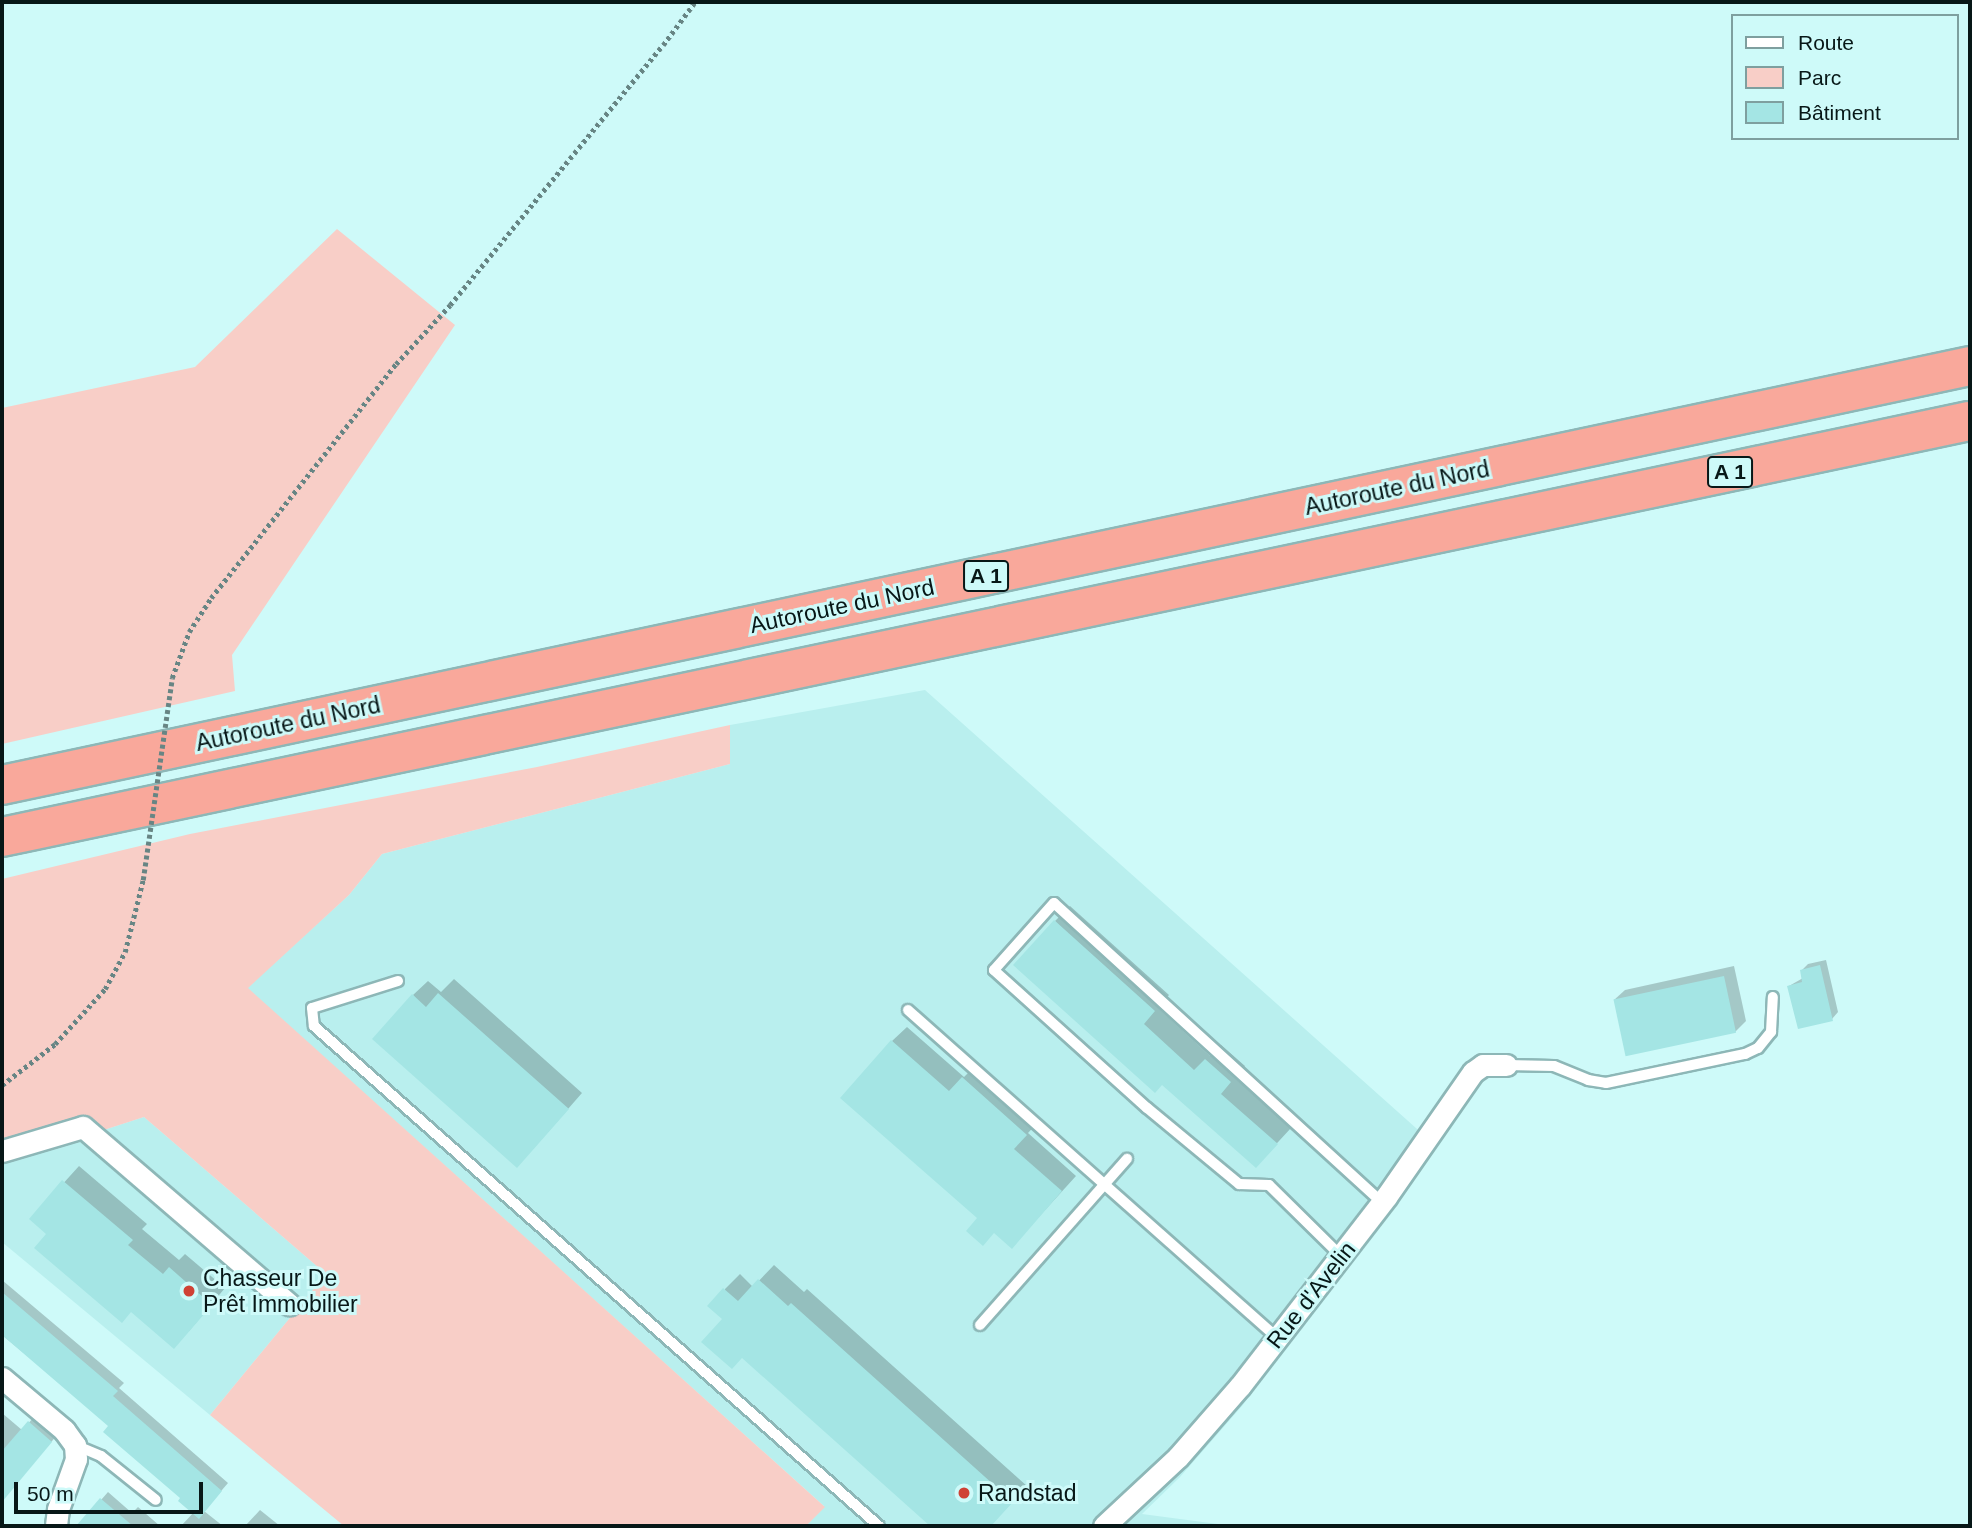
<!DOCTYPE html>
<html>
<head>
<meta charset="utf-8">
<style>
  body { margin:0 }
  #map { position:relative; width:1972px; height:1528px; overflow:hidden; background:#cefaf9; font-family:Helvetica,sans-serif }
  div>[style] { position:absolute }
  .built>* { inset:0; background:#b9efee }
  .green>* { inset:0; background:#f8cec7 }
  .shadow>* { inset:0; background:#0003 }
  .building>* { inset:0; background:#a4e5e4; transform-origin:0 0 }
  .path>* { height:4.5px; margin-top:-2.25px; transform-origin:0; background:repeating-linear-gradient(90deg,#678584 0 3.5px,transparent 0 7px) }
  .roads { filter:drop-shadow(2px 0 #8db7b7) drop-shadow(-2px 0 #8db7b7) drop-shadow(0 2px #8db7b7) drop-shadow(0 -2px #8db7b7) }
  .lane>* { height:10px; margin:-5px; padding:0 5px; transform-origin:5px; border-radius:5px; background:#fff }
  .street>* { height:21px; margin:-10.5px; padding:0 10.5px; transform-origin:10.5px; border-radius:10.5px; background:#fff }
  .highway>* { height:38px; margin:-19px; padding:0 19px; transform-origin:19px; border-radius:19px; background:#f9a89b }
  .path-bridge>* { height:4.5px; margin-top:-2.25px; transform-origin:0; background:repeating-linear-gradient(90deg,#678584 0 3.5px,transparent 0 7px) }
  .dots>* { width:19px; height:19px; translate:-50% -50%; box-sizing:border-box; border:4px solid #cefaf9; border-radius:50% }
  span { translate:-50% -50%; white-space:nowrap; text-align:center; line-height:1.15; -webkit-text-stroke:6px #cefaf9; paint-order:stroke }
  .shield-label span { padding:2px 5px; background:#cefaf9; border:2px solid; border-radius:5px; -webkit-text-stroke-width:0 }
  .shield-label { font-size:21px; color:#071717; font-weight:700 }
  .street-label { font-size:23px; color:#071717 }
  .poi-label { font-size:23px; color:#071717 }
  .left { translate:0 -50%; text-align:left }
  .frame { position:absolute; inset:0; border:4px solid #071717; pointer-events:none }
  .legend { position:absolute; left:1731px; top:14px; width:228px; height:126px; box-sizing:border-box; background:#cefaf9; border:2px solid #7e9f9f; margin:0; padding:9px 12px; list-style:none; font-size:21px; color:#071717 }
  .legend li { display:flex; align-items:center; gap:14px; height:35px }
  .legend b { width:35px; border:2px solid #7e9f9f }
  .scale { position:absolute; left:14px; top:1482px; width:189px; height:32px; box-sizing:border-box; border:4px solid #071717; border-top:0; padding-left:9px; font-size:21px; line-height:24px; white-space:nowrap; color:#071717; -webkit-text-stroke:5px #cefaf9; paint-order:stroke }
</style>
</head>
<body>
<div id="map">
  <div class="built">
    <div style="clip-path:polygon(925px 690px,1435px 1145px,1242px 1406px,1180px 1477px,1142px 1514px,1233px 1526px,806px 1526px,824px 1506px,247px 988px,349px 895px,382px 854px,730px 764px,730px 725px)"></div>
    <div style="clip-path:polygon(144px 1117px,326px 1274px,210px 1415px,2px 1242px,2px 1163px)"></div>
  </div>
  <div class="green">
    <div style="clip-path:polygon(337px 229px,455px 325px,232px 655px,235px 691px,2px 744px,2px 408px,195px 367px)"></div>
    <div style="clip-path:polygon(730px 725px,730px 764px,382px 854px,349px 895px,248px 988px,825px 1507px,806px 1526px,344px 1526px,210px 1415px,326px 1274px,144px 1117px,2px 1163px,2px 879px,190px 834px,537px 767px)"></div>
  </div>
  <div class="shadow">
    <div style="clip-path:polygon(1070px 906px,1169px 995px,1158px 1008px,1210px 1056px,1221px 1045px,1245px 1066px,1235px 1078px,1291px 1128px,1256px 1166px,1055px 921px)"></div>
    <div style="clip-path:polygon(1826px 960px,1838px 1012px,1832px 1019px,1789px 986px,1803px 978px,1802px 970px,1808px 964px)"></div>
    <div style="clip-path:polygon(1734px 966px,1746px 1021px,1735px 1032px,1614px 1000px,1625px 990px)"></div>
    <div style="clip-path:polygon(454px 979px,582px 1093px,532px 1150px,413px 995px,428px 981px,441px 992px)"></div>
    <div style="clip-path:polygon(907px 1027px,964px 1077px,978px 1063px,1041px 1119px,1028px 1133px,1076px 1176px,1026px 1231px,980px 1218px,892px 1041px)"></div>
    <div style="clip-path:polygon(79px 1166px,147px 1224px,142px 1229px,179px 1260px,185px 1254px,225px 1288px,189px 1331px,31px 1219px)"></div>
    <div style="clip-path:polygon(774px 1265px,804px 1292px,807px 1289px,1027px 1486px,990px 1526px,933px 1526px,743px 1357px,724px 1319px,725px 1289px,740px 1274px,753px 1287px)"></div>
    <div style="clip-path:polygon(2px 1280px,124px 1383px,119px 1388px,228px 1483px,204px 1511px,223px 1526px,181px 1526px,194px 1512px,183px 1497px,111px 1425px,2px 1335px)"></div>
    <div style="clip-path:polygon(2px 1413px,22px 1430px,36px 1415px,58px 1434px,2px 1500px)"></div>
    <div style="clip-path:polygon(108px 1492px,132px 1513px,138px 1507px,160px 1526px,85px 1526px,81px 1523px)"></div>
    <div style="clip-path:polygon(260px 1510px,280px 1526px,245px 1526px)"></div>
  </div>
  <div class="building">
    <div style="clip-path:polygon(1054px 920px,1155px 1011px,1144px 1024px,1194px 1070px,1205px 1059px,1231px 1082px,1221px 1094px,1278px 1144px,1256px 1168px,1162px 1085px,1155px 1093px,1013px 965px)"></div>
    <div style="clip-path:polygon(1820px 965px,1833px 1021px,1798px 1029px,1787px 986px,1802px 982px,1800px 970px)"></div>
    <div style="left:1724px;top:976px;width:58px;height:113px;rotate:78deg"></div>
    <div style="clip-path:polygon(438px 993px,569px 1109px,517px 1168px,372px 1039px,412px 994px,426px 1007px)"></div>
    <div style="clip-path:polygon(891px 1040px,949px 1091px,962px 1077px,1027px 1135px,1014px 1149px,1062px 1191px,1012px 1249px,994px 1233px,983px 1246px,966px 1231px,977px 1218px,840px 1098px)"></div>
    <div style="clip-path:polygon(62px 1180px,133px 1240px,128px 1245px,163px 1274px,169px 1267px,212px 1305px,174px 1349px,131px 1312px,122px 1323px,34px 1248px,46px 1234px,29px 1219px)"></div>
    <div style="clip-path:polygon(758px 1279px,788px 1306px,791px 1303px,1013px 1502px,991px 1526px,930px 1526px,742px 1358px,732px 1369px,701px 1342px,722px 1319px,707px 1306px,723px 1288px,738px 1301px)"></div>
    <div style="clip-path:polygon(2px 1292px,118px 1391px,113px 1396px,222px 1491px,199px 1519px,178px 1501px,180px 1498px,103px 1432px,108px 1426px,2px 1335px)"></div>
    <div style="clip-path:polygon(28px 1421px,52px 1442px,2px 1502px,2px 1451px)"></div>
    <div style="clip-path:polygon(100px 1498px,133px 1526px,76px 1526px)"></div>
  </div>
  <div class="path">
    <div style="left:172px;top:678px;width:49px;rotate:-69.7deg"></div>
    <div style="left:189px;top:632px;width:40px;rotate:-57.1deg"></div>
    <div style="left:211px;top:598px;width:298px;rotate:-51.7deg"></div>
    <div style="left:396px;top:364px;width:80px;rotate:-47.5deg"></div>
    <div style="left:450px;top:305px;width:336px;rotate:-50.7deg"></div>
    <div style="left:663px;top:45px;width:54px;rotate:-53.3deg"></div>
    <div style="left:2px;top:1085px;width:67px;rotate:-37.7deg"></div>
    <div style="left:55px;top:1044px;width:74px;rotate:-47.7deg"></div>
    <div style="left:105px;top:989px;width:42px;rotate:-61.6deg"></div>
    <div style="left:125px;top:952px;width:74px;rotate:-76deg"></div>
  </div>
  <div class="roads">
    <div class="lane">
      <div style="left:398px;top:981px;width:90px;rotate:162.6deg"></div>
      <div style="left:312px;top:1008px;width:18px;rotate:84deg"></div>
      <div style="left:314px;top:1026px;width:754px;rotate:41.51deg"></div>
      <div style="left:908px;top:1010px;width:494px;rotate:41.6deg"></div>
      <div style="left:1506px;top:1065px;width:48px;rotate:1.2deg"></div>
      <div style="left:1554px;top:1066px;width:37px;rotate:22deg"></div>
      <div style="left:1588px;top:1080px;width:18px;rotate:9deg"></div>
      <div style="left:1606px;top:1083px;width:142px;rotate:-11.8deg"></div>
      <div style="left:1745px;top:1054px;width:14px;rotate:-25deg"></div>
      <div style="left:1758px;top:1048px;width:21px;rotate:-51deg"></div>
      <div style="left:1771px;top:1032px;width:35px;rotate:-87deg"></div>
      <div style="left:1341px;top:1256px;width:101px;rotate:-135.4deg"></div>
      <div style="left:1269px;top:1185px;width:30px;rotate:-178deg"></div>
      <div style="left:1239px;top:1184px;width:119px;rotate:-140.4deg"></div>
      <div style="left:1147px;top:1108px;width:206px;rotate:-138deg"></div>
      <div style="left:994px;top:970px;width:90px;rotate:-48.2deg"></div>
      <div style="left:1054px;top:903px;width:445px;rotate:42.4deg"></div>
      <div style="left:980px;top:1325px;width:222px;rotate:-48.5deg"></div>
      <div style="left:75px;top:1445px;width:28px;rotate:23deg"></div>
      <div style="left:101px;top:1456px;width:70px;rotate:38.7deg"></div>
    </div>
    <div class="street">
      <div style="left:2px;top:1151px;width:84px;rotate:-16.5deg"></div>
      <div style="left:83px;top:1127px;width:272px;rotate:40.7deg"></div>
      <div style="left:2px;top:1378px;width:81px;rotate:40deg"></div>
      <div style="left:64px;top:1430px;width:19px;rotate:54deg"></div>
      <div style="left:75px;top:1445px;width:14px;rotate:86deg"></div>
      <div style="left:76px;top:1459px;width:53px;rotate:109.8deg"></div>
      <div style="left:58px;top:1509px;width:17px;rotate:97deg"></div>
      <div style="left:1104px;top:1526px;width:101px;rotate:-43deg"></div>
      <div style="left:1178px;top:1457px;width:94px;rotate:-48.9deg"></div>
      <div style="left:1240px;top:1386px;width:239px;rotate:-52.3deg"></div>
      <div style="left:1386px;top:1197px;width:152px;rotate:-55.2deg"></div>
      <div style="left:1473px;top:1072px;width:12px;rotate:-35deg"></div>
      <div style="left:1483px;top:1065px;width:23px"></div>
    </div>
    <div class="highway">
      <div style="left:2px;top:785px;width:2012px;rotate:-12.02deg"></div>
      <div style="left:2px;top:837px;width:2011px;rotate:-11.94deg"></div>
    </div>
  </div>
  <div class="path-bridge">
    <div style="left:143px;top:880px;width:204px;rotate:-81.8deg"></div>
  </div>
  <div class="dots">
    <div style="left:189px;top:1291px;background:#cf4235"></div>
    <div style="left:964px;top:1493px;background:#cf4235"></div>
  </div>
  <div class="shield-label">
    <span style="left:1730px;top:472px">A 1</span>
    <span style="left:986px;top:576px">A 1</span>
  </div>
  <div class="street-label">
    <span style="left:1397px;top:488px;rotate:-12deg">Autoroute du Nord</span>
    <span style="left:842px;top:606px;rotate:-12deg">Autoroute du Nord</span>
    <span style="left:288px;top:724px;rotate:-12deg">Autoroute du Nord</span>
    <span style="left:1311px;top:1295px;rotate:-52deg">Rue d'Avelin</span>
  </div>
  <div class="poi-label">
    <span class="left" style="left:203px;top:1291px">Chasseur De<br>Prêt Immobilier</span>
    <span class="left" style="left:978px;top:1493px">Randstad</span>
  </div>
  <div class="frame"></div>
  <ul class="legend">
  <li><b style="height:9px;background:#fff"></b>Route</li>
  <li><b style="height:19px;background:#f8cec7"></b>Parc</li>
  <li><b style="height:19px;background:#a4e5e4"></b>Bâtiment</li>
  </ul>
  <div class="scale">50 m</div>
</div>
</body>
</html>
